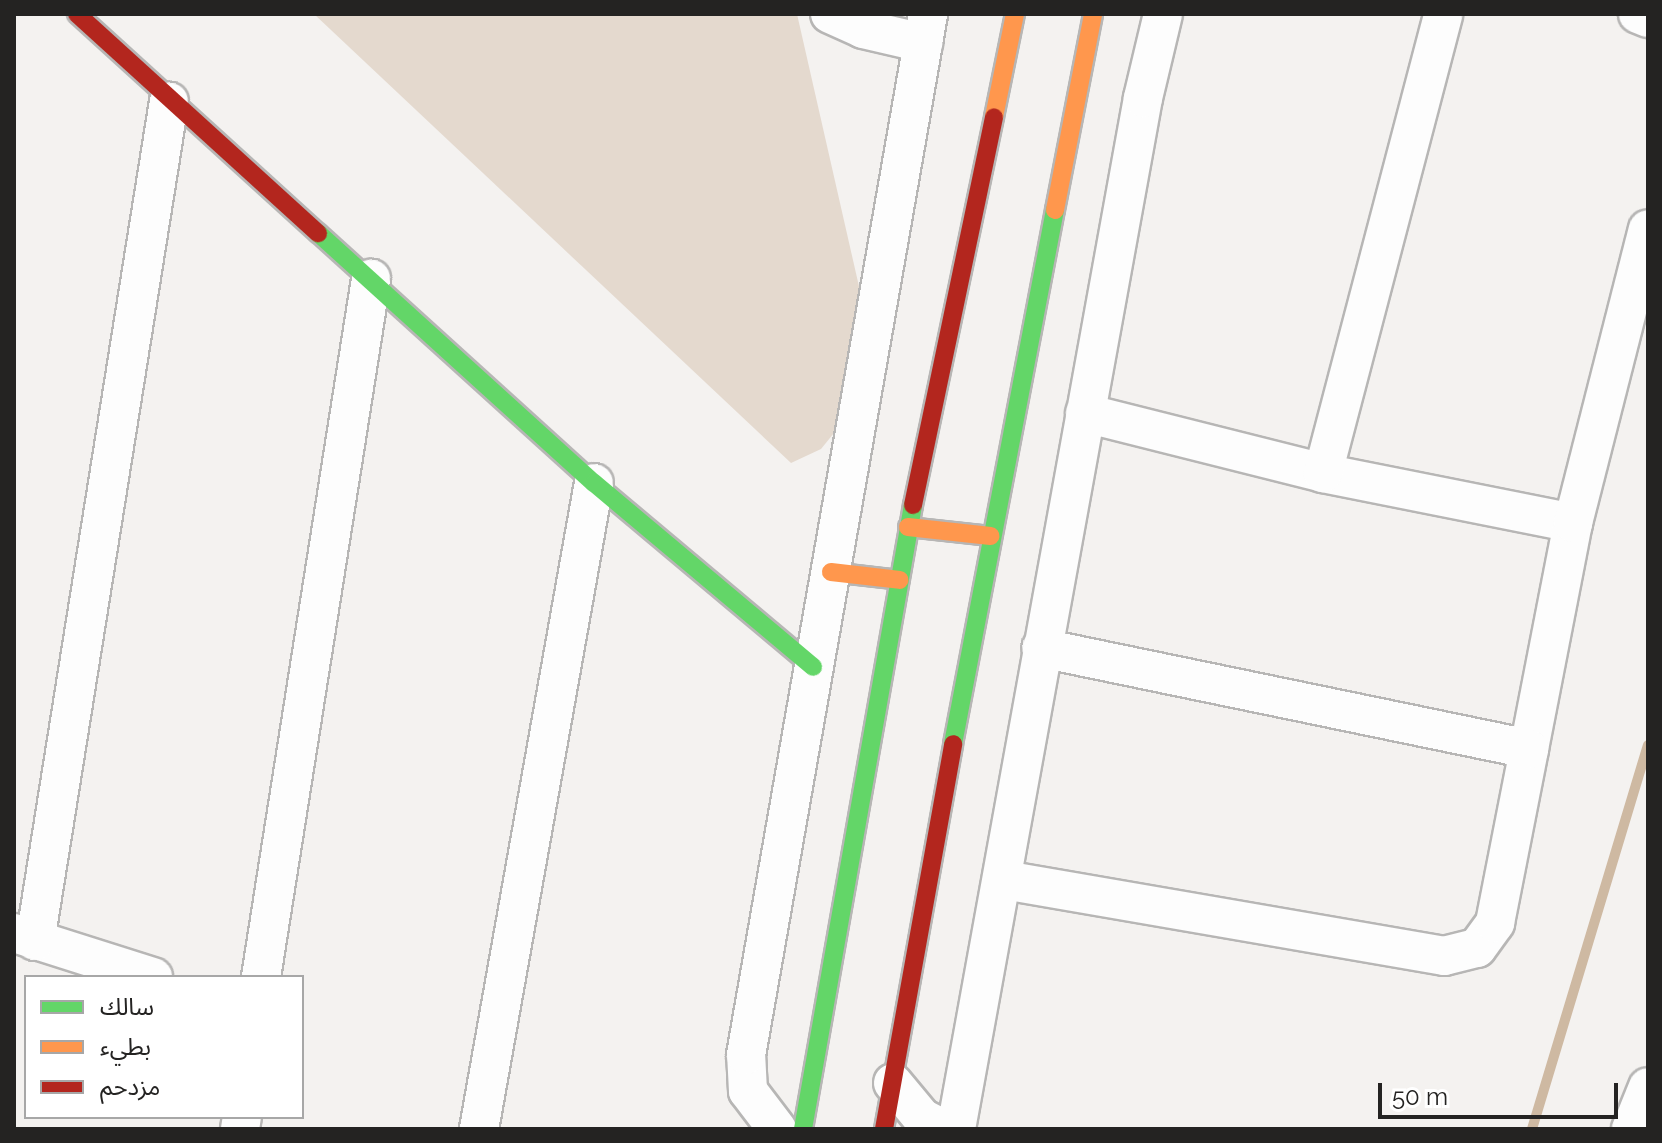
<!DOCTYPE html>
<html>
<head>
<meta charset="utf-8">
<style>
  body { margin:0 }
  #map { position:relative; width:1662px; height:1143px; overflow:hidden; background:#f4f2f0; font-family:Raleway,"Noto Sans Arabic",sans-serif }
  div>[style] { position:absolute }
  .green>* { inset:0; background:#e4d9ce }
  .stream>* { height:10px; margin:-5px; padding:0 5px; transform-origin:5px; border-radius:5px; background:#ceb9a2 }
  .roads { filter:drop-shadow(2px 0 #b7b6b5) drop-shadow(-2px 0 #b7b6b5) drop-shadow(0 2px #b7b6b5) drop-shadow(0 -2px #b7b6b5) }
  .street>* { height:38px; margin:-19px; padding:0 19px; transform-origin:19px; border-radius:19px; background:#fdfdfd }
  .fast>* { height:18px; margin:-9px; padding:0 9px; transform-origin:9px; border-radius:9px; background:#63d668 }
  .slow>* { height:18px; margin:-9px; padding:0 9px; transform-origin:9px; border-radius:9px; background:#ff974d }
  .jam>* { height:18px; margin:-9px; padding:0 9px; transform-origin:9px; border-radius:9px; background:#b3261e }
  span { translate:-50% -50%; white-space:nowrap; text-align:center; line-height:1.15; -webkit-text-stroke:8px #fff; paint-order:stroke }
  .frame { position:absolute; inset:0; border:16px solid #242322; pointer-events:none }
  .legend { position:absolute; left:24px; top:975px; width:280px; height:144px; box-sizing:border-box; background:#fff; border:2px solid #a7a7a7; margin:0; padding:10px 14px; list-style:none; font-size:24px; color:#242322 }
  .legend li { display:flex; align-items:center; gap:16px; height:40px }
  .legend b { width:40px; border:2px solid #a7a7a7 }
  .scale { position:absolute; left:1378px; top:1083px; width:240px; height:36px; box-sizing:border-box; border:4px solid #242322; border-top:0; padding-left:10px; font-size:24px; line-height:28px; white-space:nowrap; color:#242322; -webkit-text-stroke:6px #fff; paint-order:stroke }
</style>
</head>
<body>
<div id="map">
  <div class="green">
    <div style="clip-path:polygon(314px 14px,797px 14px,863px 304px,851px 412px,821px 449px,791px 463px)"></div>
  </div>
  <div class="stream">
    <div style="left:1532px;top:1129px;width:401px;rotate:-73.2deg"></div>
  </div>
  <div class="roads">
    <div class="street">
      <div style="left:830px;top:14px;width:36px;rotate:24deg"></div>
      <div style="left:863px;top:29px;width:62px;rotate:13.1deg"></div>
      <div style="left:1638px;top:14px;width:11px;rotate:22deg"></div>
      <div style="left:1085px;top:413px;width:245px;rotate:14.1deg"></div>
      <div style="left:1323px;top:473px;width:255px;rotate:11.3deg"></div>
      <div style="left:1323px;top:473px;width:474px;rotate:-75.3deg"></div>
      <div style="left:1529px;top:749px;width:230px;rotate:-79deg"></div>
      <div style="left:1573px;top:523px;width:303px;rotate:-75.7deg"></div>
      <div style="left:1004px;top:880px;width:447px;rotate:9.8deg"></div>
      <div style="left:1444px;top:956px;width:34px;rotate:-14deg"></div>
      <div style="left:1477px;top:948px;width:31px;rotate:-54deg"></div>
      <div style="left:1495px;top:923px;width:177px;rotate:-78.9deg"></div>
      <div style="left:1529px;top:749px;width:498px;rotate:-168.3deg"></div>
      <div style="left:14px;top:933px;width:146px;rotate:17.6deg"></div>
      <div style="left:35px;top:941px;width:850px;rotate:-80.93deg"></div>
      <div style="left:261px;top:977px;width:707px;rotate:-81.04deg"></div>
      <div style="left:893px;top:1083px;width:45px;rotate:50.4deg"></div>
      <div style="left:922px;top:1118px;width:25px;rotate:27deg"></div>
      <div style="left:240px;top:1129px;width:12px;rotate:-81deg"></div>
      <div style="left:479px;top:1129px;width:656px;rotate:-79.91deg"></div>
      <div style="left:777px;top:1129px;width:48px;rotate:-127.3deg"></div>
      <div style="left:748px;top:1091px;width:36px;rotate:-93deg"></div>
      <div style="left:746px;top:1055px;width:1057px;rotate:-80.08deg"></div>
      <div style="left:956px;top:1129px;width:1048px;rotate:-79.72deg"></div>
      <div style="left:1143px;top:98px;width:86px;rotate:-76.6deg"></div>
      <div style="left:1631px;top:1129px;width:45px;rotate:-68deg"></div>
    </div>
    <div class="fast">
      <div style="left:318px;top:233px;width:372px;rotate:42.2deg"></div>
      <div style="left:594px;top:483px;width:286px;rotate:40deg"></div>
      <div style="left:953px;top:744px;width:544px;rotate:-79.19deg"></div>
      <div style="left:803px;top:1129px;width:634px;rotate:-80deg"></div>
    </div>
    <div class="slow">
      <div style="left:994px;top:117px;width:105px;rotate:-78.5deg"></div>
      <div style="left:1055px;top:210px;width:200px;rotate:-79deg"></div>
      <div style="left:908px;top:527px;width:83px;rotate:6.2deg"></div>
      <div style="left:831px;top:572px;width:69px;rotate:6.6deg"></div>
    </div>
    <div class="jam">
      <div style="left:77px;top:14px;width:326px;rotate:42.3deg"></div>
      <div style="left:913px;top:505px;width:396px;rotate:-78.2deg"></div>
      <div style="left:884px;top:1129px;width:391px;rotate:-79.8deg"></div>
    </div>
  </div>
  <div class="frame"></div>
  <ul class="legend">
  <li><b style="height:10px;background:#63d668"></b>سالك</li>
  <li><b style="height:10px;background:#ff974d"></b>بطيء</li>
  <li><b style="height:10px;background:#b3261e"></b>مزدحم</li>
  </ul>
  <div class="scale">50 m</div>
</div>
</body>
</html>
